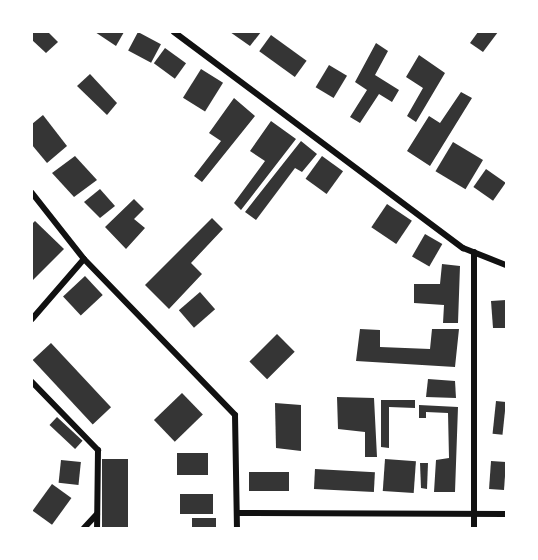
<!DOCTYPE html>
<html>
<head>
<meta charset="utf-8">
<style>
  body { margin:0 }
  #map { position:relative; width:538px; height:560px; overflow:hidden; background:#fff; font-family:Inter,sans-serif }
  div>[style] { position:absolute }
  .building>* { inset:0; background:#353535; transform-origin:0 0 }
  .minor>* { height:6px; margin:-3px; padding:0 3px; transform-origin:3px; border-radius:3px; background:#111 }
  span { translate:-50% -50%; white-space:nowrap; text-align:center; line-height:1.15; -webkit-text-stroke:6px #fff; paint-order:stroke }
  .frame { position:absolute; inset:0; border:33px solid #fff; pointer-events:none }
</style>
</head>
<body>
<div id="map">
  <div class="building">
    <div style="clip-path:polygon(32px 32px,48px 32px,58px 42px,46px 53px,32px 40px)"></div>
    <div style="clip-path:polygon(95px 32px,124px 32px,116px 46px)"></div>
    <div style="left:138px;top:32px;width:26px;height:21px;rotate:28deg"></div>
    <div style="clip-path:polygon(230px 32px,261px 32px,250px 46px)"></div>
    <div style="clip-path:polygon(478px 32px,498px 32px,483px 52px,470px 43px)"></div>
    <div style="left:271px;top:35px;width:44px;height:20px;rotate:36deg"></div>
    <div style="clip-path:polygon(376px 43px,388px 51px,375px 75px,399px 90px,392px 102px,379px 94px,360px 123px,350px 117px,367px 90px,355px 82px)"></div>
    <div style="left:165px;top:48px;width:26px;height:19px;rotate:36deg"></div>
    <div style="clip-path:polygon(419px 55px,445px 73px,416px 122px,407px 116px,423px 88px,406px 77px)"></div>
    <div style="left:329px;top:65px;width:21px;height:26px;rotate:31deg"></div>
    <div style="left:201px;top:69px;width:26px;height:34px;rotate:32deg"></div>
    <div style="clip-path:polygon(90px 74px,117px 103px,107px 115px,77px 86px)"></div>
    <div style="clip-path:polygon(461px 92px,472px 98px,430px 166px,407px 151px,429px 116px,440px 123px)"></div>
    <div style="clip-path:polygon(234px 98px,255px 116px,202px 182px,194px 176px,221px 141px,209px 133px)"></div>
    <div style="clip-path:polygon(43px 115px,67px 146px,47px 163px,32px 145px,32px 124px)"></div>
    <div style="clip-path:polygon(271px 121px,296px 139px,241px 210px,234px 203px,265px 161px,250px 151px)"></div>
    <div style="clip-path:polygon(301px 141px,317px 154px,302px 172px,295px 168px,256px 220px,245px 212px)"></div>
    <div style="left:453px;top:142px;width:35px;height:34px;rotate:31deg"></div>
    <div style="clip-path:polygon(75px 156px,97px 180px,74px 197px,52px 173px)"></div>
    <div style="left:322px;top:156px;width:26px;height:28px;rotate:36deg"></div>
    <div style="left:486px;top:169px;width:24px;height:22px;rotate:35deg"></div>
    <div style="clip-path:polygon(100px 189px,115px 206px,100px 218px,84px 202px)"></div>
    <div style="clip-path:polygon(134px 199px,144px 209px,134px 219px,145px 228px,126px 249px,105px 227px)"></div>
    <div style="left:387px;top:204px;width:30px;height:28px;rotate:34deg"></div>
    <div style="clip-path:polygon(212px 218px,223px 229px,191px 263px,202px 274px,169px 309px,145px 285px)"></div>
    <div style="clip-path:polygon(35px 221px,64px 249px,32px 281px,32px 224px)"></div>
    <div style="left:425px;top:234px;width:20px;height:26px;rotate:30deg"></div>
    <div style="clip-path:polygon(442px 264px,460px 266px,458px 323px,443px 323px,444px 305px,414px 303px,414px 284px,440px 284px)"></div>
    <div style="left:85px;top:276px;width:26px;height:30px;rotate:47deg"></div>
    <div style="left:200px;top:292px;width:23px;height:28px;rotate:49deg"></div>
    <div style="clip-path:polygon(506px 300px,506px 328px,493px 328px,491px 301px)"></div>
    <div style="clip-path:polygon(360px 329px,380px 330px,380px 347px,430px 349px,432px 329px,459px 329px,455px 367px,356px 361px)"></div>
    <div style="left:277px;top:334px;width:25px;height:39px;rotate:45deg"></div>
    <div style="left:51px;top:343px;width:88px;height:25px;rotate:47deg"></div>
    <div style="clip-path:polygon(428px 379px,455px 381px,456px 398px,426px 397px)"></div>
    <div style="left:182px;top:393px;width:30px;height:39px;rotate:46deg"></div>
    <div style="clip-path:polygon(337px 397px,374px 398px,377px 457px,365px 457px,365px 432px,338px 429px)"></div>
    <div style="clip-path:polygon(381px 400px,415px 400px,415px 408px,389px 407px,389px 448px,381px 447px)"></div>
    <div style="left:496px;top:401px;width:10px;height:33px;rotate:6deg"></div>
    <div style="clip-path:polygon(275px 403px,301px 405px,301px 451px,276px 448px)"></div>
    <div style="clip-path:polygon(419px 405px,458px 407px,455px 492px,434px 492px,436px 460px,449px 458px,448px 413px,426px 412px,426px 418px,419px 418px)"></div>
    <div style="left:57px;top:417px;width:35px;height:11px;rotate:43deg"></div>
    <div style="left:208px;top:453px;width:22px;height:31px;rotate:90deg"></div>
    <div style="left:102px;top:459px;width:26px;height:69px"></div>
    <div style="left:385px;top:459px;width:31px;height:32px;rotate:4deg"></div>
    <div style="left:61px;top:460px;width:20px;height:23px;rotate:6deg"></div>
    <div style="left:491px;top:461px;width:15px;height:28px;rotate:4deg"></div>
    <div style="clip-path:polygon(420px 463px,428px 463px,427px 489px,421px 488px)"></div>
    <div style="left:315px;top:469px;width:60px;height:20px;rotate:3deg"></div>
    <div style="left:289px;top:472px;width:19px;height:40px;rotate:90deg"></div>
    <div style="left:52px;top:484px;width:24px;height:33px;rotate:36deg"></div>
    <div style="left:180px;top:494px;width:33px;height:20px"></div>
    <div style="left:192px;top:518px;width:24px;height:10px"></div>
  </div>
  <div class="minor">
    <div style="left:174px;top:32px;width:361px;rotate:36.8deg"></div>
    <div style="left:463px;top:248px;width:46px;rotate:21.6deg"></div>
    <div style="left:32px;top:193px;width:84px;rotate:51.8deg"></div>
    <div style="left:84px;top:259px;width:217px;rotate:45.9deg"></div>
    <div style="left:235px;top:415px;width:113px;rotate:89deg"></div>
    <div style="left:32px;top:319px;width:79px;rotate:-49.1deg"></div>
    <div style="left:32px;top:382px;width:95px;rotate:45.9deg"></div>
    <div style="left:98px;top:450px;width:78px;rotate:90.7deg"></div>
    <div style="left:237px;top:513px;width:269px;rotate:0.2deg"></div>
    <div style="left:84px;top:528px;width:19px;rotate:-47deg"></div>
    <div style="left:474px;top:528px;width:276px;rotate:-90deg"></div>
  </div>
  <div class="frame"></div>
</div>
</body>
</html>
